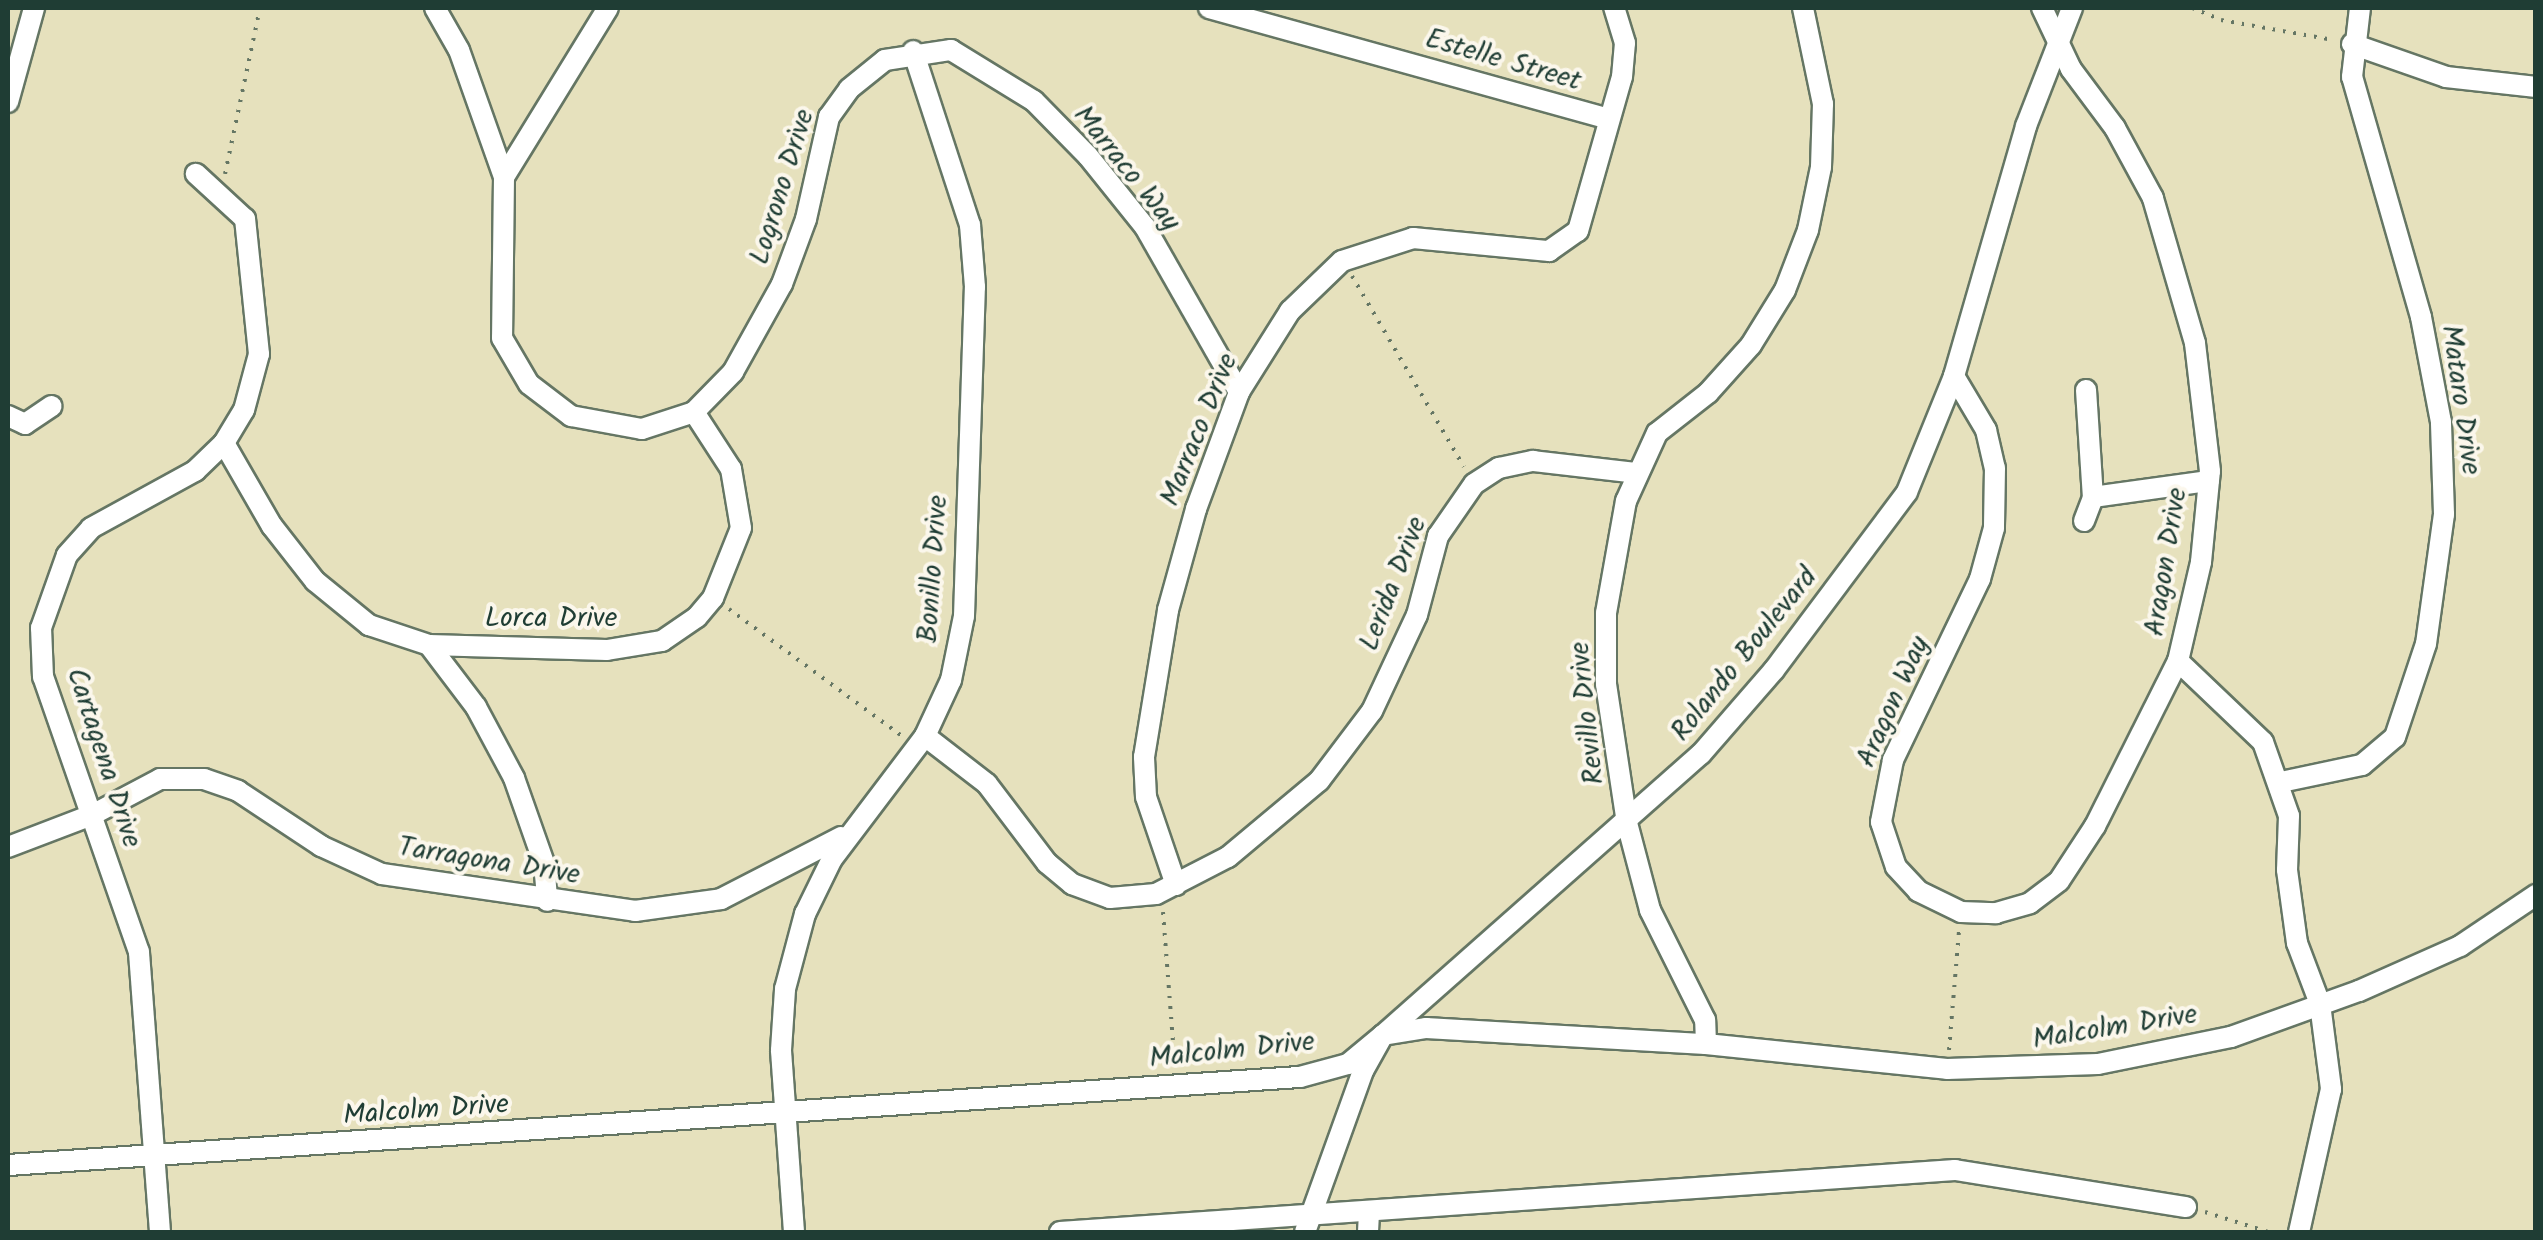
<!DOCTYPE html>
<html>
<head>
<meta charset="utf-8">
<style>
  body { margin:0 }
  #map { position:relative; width:2543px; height:1240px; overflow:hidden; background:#e6e1bd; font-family:Kalam,sans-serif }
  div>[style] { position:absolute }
  .path>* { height:4px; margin-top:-2px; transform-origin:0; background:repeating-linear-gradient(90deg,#657664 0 2.5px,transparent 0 10.5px) }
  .roads { filter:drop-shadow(2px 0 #657664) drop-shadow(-2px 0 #657664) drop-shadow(0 2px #657664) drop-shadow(0 -2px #657664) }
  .minor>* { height:20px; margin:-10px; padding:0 10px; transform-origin:10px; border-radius:10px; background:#fff }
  span { translate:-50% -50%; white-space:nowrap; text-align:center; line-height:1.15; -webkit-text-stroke:8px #fbf7ec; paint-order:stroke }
  .street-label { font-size:28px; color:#1f3d34 }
  .frame { position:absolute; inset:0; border:10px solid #1f3d34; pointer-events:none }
</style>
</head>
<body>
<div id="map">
  <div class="path">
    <div style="left:2192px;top:8px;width:31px;rotate:22deg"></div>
    <div style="left:2221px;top:20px;width:114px;rotate:10.1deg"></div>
    <div style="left:225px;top:174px;width:170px;rotate:-78.1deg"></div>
    <div style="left:1352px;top:276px;width:221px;rotate:59.6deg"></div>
    <div style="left:729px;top:609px;width:216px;rotate:36.3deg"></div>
    <div style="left:1163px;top:912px;width:155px;rotate:85.6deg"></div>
    <div style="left:1949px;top:1050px;width:120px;rotate:-85.2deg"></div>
    <div style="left:2205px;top:1212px;width:67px;rotate:17.4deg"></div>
  </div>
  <div class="roads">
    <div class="minor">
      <div style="left:435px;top:8px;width:48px;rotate:60.3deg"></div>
      <div style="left:459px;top:50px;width:135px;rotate:70.5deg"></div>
      <div style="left:504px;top:177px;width:161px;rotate:90.7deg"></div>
      <div style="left:502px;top:338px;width:53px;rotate:59.6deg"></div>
      <div style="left:529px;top:384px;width:53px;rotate:37.3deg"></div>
      <div style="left:571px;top:416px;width:72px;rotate:10.4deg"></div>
      <div style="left:642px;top:429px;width:55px;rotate:-18.1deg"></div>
      <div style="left:694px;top:412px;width:56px;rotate:-45.7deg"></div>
      <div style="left:733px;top:372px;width:101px;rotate:-60.9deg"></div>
      <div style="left:782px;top:284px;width:69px;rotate:-69.7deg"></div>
      <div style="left:806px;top:219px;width:105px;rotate:-77.3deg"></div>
      <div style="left:829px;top:117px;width:34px;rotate:-54deg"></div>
      <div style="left:849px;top:89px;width:46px;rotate:-38.9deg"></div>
      <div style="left:885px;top:60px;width:67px;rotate:-8.6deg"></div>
      <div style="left:951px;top:50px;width:97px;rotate:31.6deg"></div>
      <div style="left:1034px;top:101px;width:77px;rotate:45.5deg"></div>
      <div style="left:1088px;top:156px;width:91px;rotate:51.2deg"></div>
      <div style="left:1145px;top:227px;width:190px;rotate:60.3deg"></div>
      <div style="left:1209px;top:8px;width:415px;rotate:15.5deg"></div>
      <div style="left:2352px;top:44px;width:100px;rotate:19.3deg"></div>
      <div style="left:2446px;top:77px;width:91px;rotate:6.3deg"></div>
      <div style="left:8px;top:102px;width:98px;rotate:-74.5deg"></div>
      <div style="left:504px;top:177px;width:198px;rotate:-58.4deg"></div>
      <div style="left:1954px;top:376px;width:63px;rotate:59.3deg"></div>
      <div style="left:1986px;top:430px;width:39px;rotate:77deg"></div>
      <div style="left:1995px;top:468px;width:60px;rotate:91deg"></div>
      <div style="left:1994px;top:528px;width:53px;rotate:105.4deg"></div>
      <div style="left:1980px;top:579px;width:201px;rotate:115.7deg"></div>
      <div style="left:1893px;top:760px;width:63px;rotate:101deg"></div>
      <div style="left:1881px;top:822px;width:47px;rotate:71.6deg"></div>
      <div style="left:1896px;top:867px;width:33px;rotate:47deg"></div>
      <div style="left:1918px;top:891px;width:48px;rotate:26deg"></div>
      <div style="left:1961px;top:912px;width:35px;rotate:2deg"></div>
      <div style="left:1996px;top:913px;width:35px;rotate:-16deg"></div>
      <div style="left:2030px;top:903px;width:36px;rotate:-37deg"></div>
      <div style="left:2059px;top:881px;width:66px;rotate:-56.8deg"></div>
      <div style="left:2095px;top:826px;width:185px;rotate:-63.3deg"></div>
      <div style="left:2178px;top:661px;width:102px;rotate:-76.9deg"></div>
      <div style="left:2201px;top:562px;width:91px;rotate:-84.4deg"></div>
      <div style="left:2210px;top:471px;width:129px;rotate:-96.7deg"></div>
      <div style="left:2195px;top:343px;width:151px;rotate:-106.2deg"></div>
      <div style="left:2153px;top:198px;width:80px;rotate:-118.5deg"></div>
      <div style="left:2115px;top:128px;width:74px;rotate:-126.7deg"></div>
      <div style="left:2071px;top:69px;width:68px;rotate:-115.4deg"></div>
      <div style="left:2086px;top:390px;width:107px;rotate:86.3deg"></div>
      <div style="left:2093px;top:497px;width:117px;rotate:-7.9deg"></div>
      <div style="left:8px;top:416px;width:19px;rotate:25deg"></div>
      <div style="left:25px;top:424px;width:32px;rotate:-34deg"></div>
      <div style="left:224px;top:443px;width:96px;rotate:60deg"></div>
      <div style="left:272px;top:526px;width:70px;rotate:52deg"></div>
      <div style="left:315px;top:581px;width:70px;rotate:39.2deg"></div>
      <div style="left:369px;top:625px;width:63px;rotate:18.4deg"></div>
      <div style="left:429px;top:645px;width:78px;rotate:52.8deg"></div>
      <div style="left:476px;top:707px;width:81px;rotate:61.8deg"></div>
      <div style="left:514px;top:778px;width:90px;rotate:70.6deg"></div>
      <div style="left:544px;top:863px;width:38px;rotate:85deg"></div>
      <div style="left:2084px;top:521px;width:26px;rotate:-69deg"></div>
      <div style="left:429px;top:645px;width:178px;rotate:1.6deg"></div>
      <div style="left:607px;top:650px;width:56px;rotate:-9.3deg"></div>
      <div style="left:662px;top:641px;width:42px;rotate:-34.4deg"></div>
      <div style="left:697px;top:617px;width:25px;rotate:-50deg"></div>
      <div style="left:713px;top:598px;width:75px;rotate:-68.2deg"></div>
      <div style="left:741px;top:528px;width:60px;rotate:-99.6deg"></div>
      <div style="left:731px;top:469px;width:68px;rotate:-123deg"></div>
      <div style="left:2178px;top:661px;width:117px;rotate:43.6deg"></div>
      <div style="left:2263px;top:742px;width:78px;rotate:70.6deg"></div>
      <div style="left:2289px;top:816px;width:54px;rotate:92.1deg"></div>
      <div style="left:2287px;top:870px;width:74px;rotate:82.2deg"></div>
      <div style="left:2297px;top:943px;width:65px;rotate:69.3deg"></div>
      <div style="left:2320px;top:1004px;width:86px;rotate:82.6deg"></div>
      <div style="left:2331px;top:1089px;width:147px;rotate:102.6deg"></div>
      <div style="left:925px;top:736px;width:78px;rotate:37.7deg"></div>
      <div style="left:987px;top:784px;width:99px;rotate:52.8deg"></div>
      <div style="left:1047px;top:863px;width:33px;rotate:40deg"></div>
      <div style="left:1072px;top:884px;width:40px;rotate:20.2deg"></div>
      <div style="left:1110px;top:898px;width:46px;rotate:-5deg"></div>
      <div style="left:1156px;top:894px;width:81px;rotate:-27.2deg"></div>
      <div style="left:1228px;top:857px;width:119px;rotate:-39.9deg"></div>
      <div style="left:1319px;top:781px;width:88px;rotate:-52.9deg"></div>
      <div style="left:1372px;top:711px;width:106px;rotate:-64.9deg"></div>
      <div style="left:1417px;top:615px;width:82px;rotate:-75.1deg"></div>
      <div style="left:1438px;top:536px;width:63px;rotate:-55.3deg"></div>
      <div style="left:1474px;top:484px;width:30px;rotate:-33deg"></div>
      <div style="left:1499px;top:468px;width:35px;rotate:-12deg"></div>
      <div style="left:1533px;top:461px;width:104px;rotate:6.6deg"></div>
      <div style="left:2281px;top:782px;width:83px;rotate:-11.9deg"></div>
      <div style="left:2362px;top:765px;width:43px;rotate:-40.3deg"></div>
      <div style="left:2395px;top:737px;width:98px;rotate:-71.6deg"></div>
      <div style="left:2426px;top:644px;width:131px;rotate:-82.1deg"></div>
      <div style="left:2444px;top:514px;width:92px;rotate:-91.9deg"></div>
      <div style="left:2441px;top:422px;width:107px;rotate:-100.8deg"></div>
      <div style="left:2421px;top:317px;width:250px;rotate:-106deg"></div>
      <div style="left:2352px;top:77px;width:69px;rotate:-83.4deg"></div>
      <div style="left:8px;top:847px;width:90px;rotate:-20.9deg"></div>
      <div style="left:92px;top:815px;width:77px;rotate:-27.9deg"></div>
      <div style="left:160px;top:779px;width:44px"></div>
      <div style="left:204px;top:779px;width:36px;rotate:19deg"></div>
      <div style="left:238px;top:791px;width:100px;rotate:33.5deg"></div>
      <div style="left:321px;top:846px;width:67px;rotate:24.7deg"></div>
      <div style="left:382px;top:874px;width:256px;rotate:8.3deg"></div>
      <div style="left:635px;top:911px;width:87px;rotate:-7.9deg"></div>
      <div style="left:721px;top:899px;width:135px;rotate:-27.3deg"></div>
      <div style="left:1176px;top:885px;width:93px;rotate:-108.8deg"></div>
      <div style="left:1146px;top:797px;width:40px;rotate:-92.9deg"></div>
      <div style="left:1144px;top:757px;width:149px;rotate:-80.7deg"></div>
      <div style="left:1168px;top:610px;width:105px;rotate:-74.5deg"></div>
      <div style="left:1196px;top:509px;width:125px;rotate:-69.8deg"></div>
      <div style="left:1239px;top:392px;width:96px;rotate:-57.8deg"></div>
      <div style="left:1290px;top:311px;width:72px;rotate:-43.9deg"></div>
      <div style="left:1342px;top:261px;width:75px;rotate:-17.9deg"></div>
      <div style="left:1413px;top:238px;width:137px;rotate:5.5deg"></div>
      <div style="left:1549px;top:251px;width:35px;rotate:-35deg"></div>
      <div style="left:1578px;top:231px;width:160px;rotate:-74.1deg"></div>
      <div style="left:1622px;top:77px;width:34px;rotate:-85deg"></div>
      <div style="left:1625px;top:43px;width:37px;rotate:-107deg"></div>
      <div style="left:1706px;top:1044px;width:24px;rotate:-92deg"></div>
      <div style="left:1705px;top:1020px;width:123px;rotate:-116.6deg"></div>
      <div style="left:1650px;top:910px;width:90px;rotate:-104.8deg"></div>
      <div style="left:1627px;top:823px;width:141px;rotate:-98.6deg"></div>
      <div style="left:1606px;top:684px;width:71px;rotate:-90deg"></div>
      <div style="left:1606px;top:613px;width:114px;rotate:-79.9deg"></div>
      <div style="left:1626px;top:501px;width:75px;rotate:-65.5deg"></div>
      <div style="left:1657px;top:433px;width:65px;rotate:-38.1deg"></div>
      <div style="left:1708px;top:393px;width:64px;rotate:-48.1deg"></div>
      <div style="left:1751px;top:345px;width:65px;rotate:-58.3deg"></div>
      <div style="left:1785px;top:290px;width:64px;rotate:-69deg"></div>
      <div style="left:1808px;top:230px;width:64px;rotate:-78.3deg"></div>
      <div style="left:1821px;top:167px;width:63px;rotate:-88.2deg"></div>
      <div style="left:1823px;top:104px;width:98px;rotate:-101.8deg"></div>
      <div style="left:8px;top:1165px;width:1295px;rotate:-3.9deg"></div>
      <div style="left:1300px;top:1077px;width:50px;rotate:-15.2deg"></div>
      <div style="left:1348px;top:1064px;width:45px;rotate:-39.6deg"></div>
      <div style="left:1383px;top:1035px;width:44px;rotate:-9.2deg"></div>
      <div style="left:1426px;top:1028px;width:280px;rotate:3.3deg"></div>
      <div style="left:1706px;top:1044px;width:242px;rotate:5.9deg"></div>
      <div style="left:1947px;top:1069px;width:151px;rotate:-1.9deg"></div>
      <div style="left:2098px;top:1064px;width:136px;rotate:-11.5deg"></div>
      <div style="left:2231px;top:1037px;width:136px;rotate:-19.8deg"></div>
      <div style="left:2359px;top:991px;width:111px;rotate:-24deg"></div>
      <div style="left:2460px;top:946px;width:92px;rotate:-33.9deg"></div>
      <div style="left:160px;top:1232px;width:281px;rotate:-94.3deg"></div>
      <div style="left:139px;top:952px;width:291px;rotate:-109.2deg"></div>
      <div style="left:43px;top:677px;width:49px;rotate:-92.3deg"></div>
      <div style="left:41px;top:628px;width:77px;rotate:-70.4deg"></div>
      <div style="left:67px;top:555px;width:36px;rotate:-48deg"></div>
      <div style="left:91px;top:528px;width:119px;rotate:-28.7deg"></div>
      <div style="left:195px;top:471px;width:40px;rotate:-44deg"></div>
      <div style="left:224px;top:443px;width:39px;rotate:-59deg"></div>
      <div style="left:244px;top:410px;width:58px;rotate:-75deg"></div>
      <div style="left:259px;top:354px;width:136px;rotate:-95.9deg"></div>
      <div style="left:245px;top:219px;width:67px;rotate:-137.4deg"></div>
      <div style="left:794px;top:1232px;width:182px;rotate:-94.1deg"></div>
      <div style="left:781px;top:1050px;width:61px;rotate:-86.2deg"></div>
      <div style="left:785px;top:989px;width:78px;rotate:-75.1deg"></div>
      <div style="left:805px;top:914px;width:61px;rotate:-63.9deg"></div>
      <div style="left:832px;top:859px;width:154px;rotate:-52.9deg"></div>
      <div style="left:925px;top:736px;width:62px;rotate:-65.1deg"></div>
      <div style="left:951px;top:680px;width:65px;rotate:-78.5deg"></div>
      <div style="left:964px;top:616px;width:329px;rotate:-88.1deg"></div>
      <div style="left:975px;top:287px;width:62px;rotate:-94.6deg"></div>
      <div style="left:970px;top:225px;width:183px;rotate:-108.1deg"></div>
      <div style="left:1060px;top:1232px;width:897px;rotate:-3.96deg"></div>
      <div style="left:1955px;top:1170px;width:234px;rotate:9.1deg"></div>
      <div style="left:1305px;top:1232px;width:171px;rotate:-70.2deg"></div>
      <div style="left:1363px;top:1071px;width:41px;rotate:-60.9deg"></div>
      <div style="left:1383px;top:1035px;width:424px;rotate:-41.5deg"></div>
      <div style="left:1701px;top:754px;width:111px;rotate:-49deg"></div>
      <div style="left:1774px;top:670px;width:222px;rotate:-53.2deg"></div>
      <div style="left:1907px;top:492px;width:125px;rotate:-67.9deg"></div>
      <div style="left:1954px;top:376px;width:260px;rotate:-73.9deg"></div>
      <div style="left:2026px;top:126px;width:127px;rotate:-68.7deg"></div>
      <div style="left:1368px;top:1232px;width:21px;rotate:-87deg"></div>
    </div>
  </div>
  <div class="street-label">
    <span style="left:1503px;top:61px;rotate:16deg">Estelle Street</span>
    <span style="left:1126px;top:169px;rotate:51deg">Marraco Way</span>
    <span style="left:783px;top:187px;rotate:-73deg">Logrono Drive</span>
    <span style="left:2460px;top:400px;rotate:82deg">Mataro Drive</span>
    <span style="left:1200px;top:430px;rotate:-68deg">Marraco Drive</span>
    <span style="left:2167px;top:562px;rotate:-81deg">Aragon Drive</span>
    <span style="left:934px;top:569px;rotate:-86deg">Bonillo Drive</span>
    <span style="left:1394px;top:584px;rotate:-69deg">Lerida Drive</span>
    <span style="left:551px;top:619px">Lorca Drive</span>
    <span style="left:1745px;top:655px;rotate:-51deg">Rolando Boulevard</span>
    <span style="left:1894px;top:702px;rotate:-66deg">Aragon Way</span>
    <span style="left:1588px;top:713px;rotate:-96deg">Revillo Drive</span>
    <span style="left:103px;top:758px;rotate:72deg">Cartagena Drive</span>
    <span style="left:489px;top:862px;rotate:9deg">Tarragona Drive</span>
    <span style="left:2115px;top:1028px;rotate:-9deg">Malcolm Drive</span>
    <span style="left:1232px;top:1051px;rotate:-6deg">Malcolm Drive</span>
    <span style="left:426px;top:1111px;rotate:-4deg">Malcolm Drive</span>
  </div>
  <div class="frame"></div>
</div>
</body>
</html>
